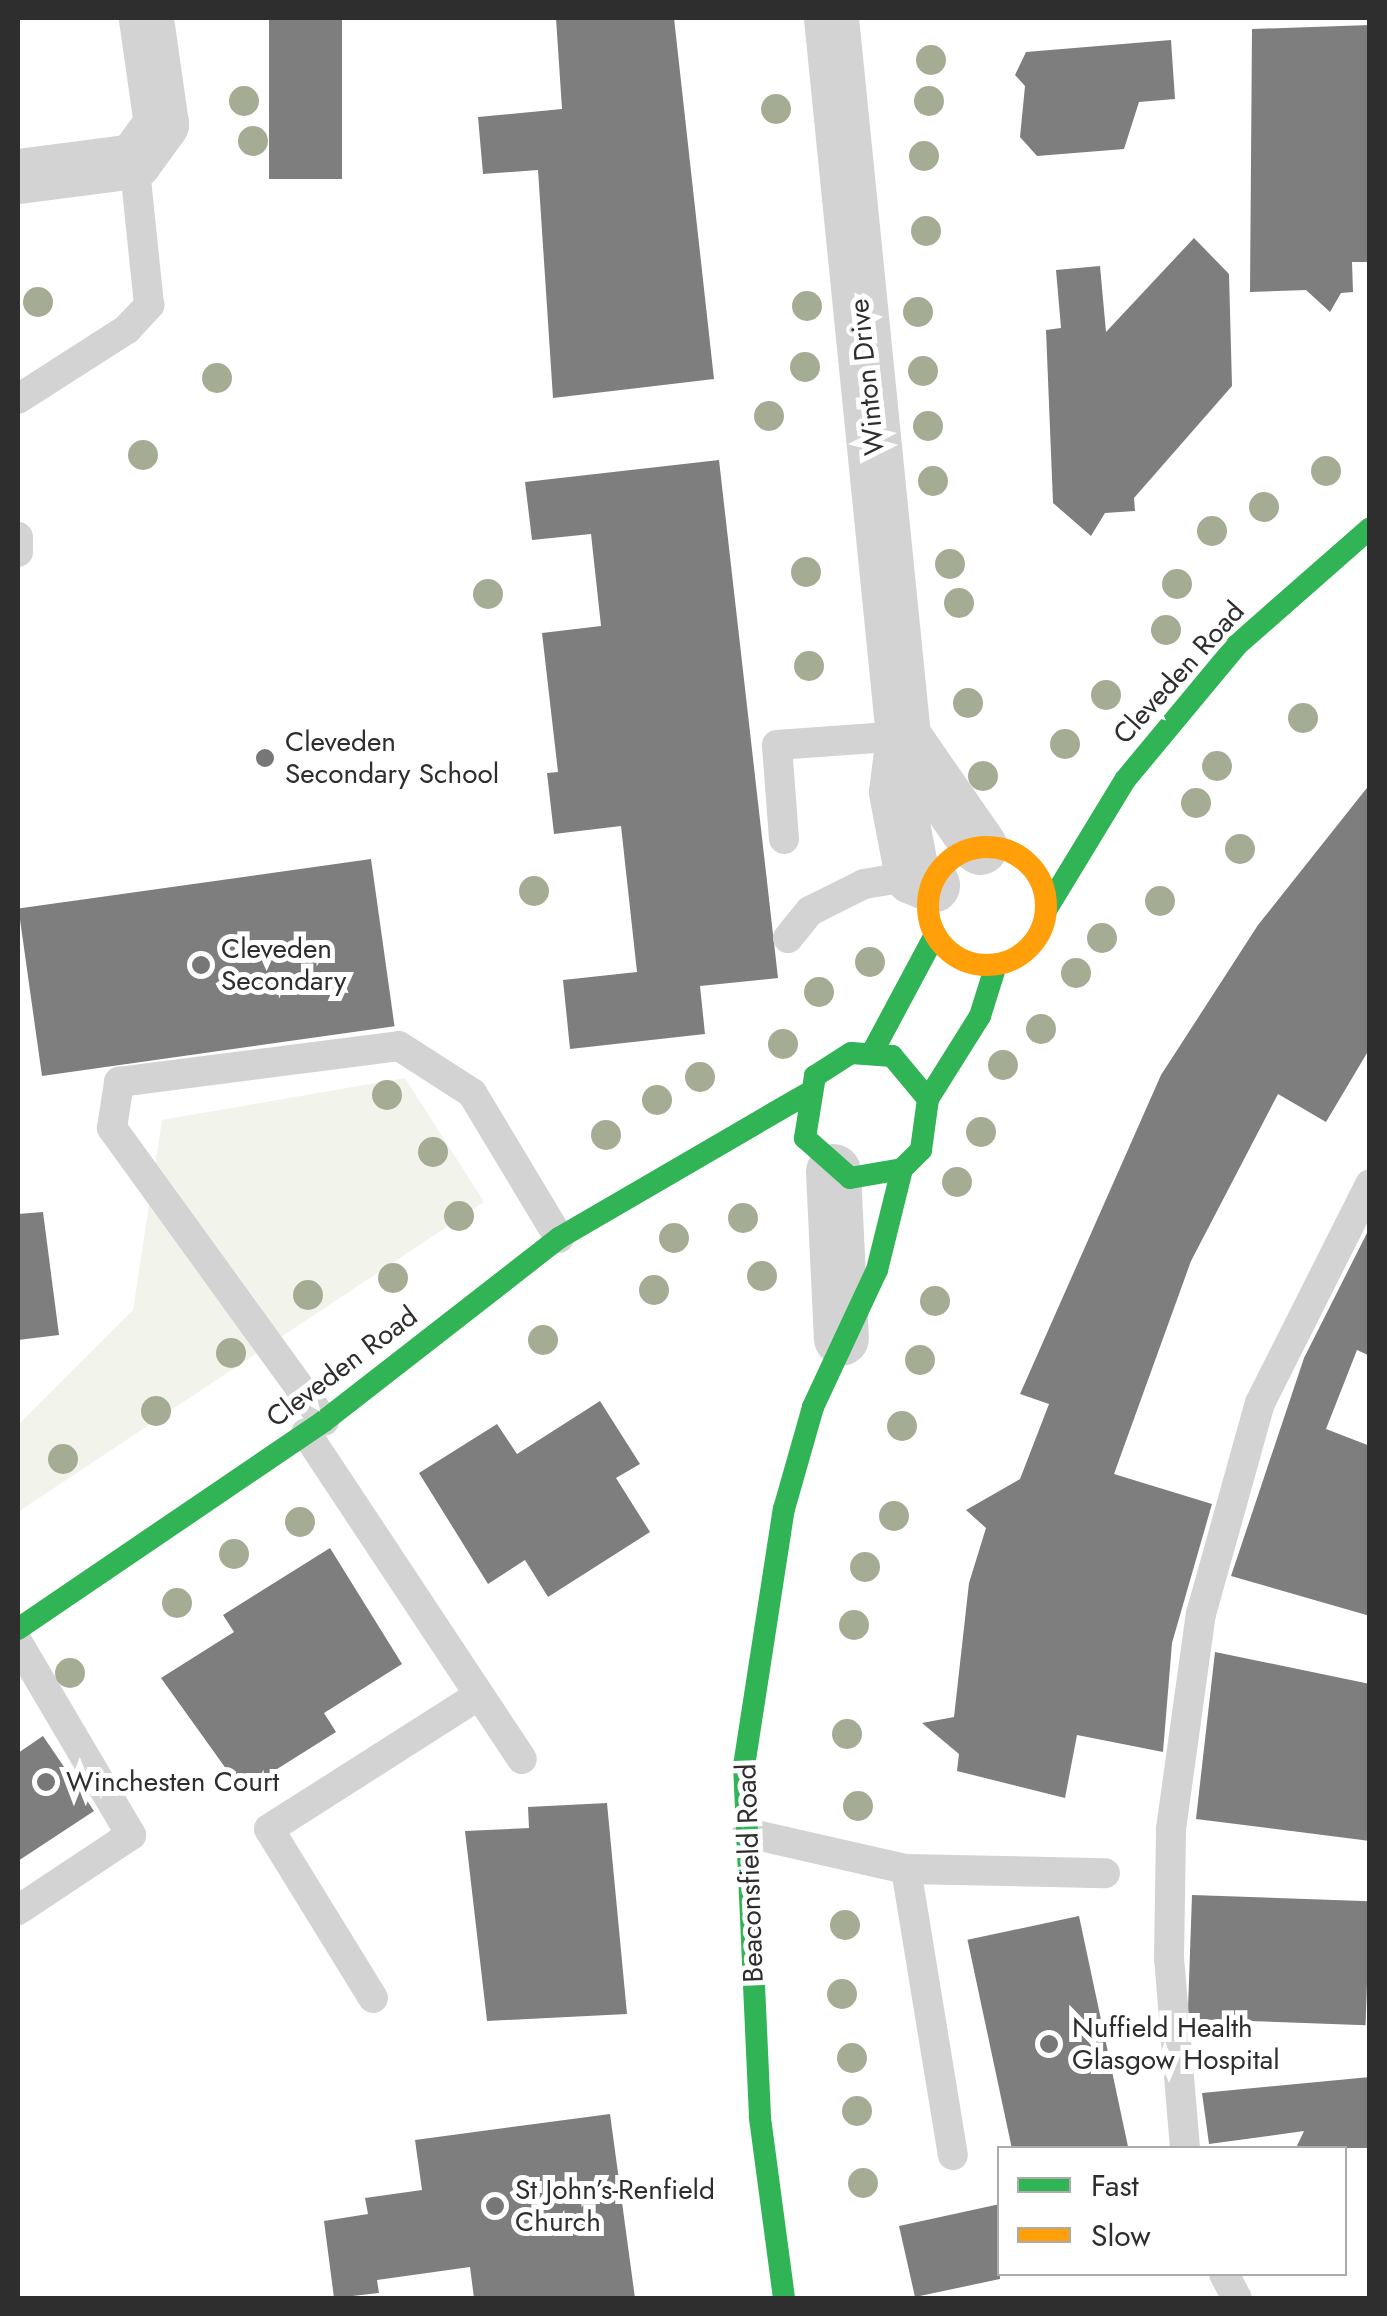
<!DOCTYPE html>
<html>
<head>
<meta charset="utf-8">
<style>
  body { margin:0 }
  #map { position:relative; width:1387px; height:2316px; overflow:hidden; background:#fff; font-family:Jost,sans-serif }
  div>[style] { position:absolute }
  .green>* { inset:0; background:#f2f4eb }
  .building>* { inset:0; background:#7e7e7e; transform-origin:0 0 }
  .lane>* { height:30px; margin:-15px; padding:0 15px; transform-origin:15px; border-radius:15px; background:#d3d3d3 }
  .street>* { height:55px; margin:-27.5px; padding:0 27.5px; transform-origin:27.5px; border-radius:27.5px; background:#d3d3d3 }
  .fast>* { height:22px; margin:-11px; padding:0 11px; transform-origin:11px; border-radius:11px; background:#30b455 }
  .slow>* { height:22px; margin:-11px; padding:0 11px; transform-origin:11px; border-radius:11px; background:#ff9f0a }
  .slow>.ring { margin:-11px; padding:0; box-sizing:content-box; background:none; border:22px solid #ff9f0a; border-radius:50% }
  .trees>* { width:30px; height:30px; margin:-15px; border-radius:50%; background:#a5ac94 }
  .dots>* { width:28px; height:28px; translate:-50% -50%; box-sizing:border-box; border:5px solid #fff; border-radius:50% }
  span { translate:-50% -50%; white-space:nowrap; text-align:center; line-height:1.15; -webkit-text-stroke:10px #fff; paint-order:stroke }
  .street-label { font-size:28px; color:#2e2e2e }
  .poi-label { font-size:28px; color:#2e2e2e }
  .left { translate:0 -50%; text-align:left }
  .frame { position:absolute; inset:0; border:20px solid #2e2e2e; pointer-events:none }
  .legend { position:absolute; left:997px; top:2146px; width:350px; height:130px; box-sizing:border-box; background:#fff; border:2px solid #ababab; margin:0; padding:12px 18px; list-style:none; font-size:30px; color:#2e2e2e }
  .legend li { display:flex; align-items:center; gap:20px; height:50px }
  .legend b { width:50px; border:2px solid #ababab }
</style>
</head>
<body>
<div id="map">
  <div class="green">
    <div style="clip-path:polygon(405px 1078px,484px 1202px,18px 1512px,18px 1425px,133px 1310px,162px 1120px)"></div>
  </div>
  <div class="building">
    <div style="left:269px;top:18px;width:73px;height:161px"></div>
    <div style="clip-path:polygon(556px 18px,674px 18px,714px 379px,553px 398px,538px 170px,483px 174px,478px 117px,562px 109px)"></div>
    <div style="clip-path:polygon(1370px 25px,1370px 262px,1352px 262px,1353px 292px,1341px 293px,1330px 312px,1306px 290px,1250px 292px,1252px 29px)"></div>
    <div style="clip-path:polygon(1171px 40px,1175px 99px,1139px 102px,1124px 149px,1037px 156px,1020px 137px,1025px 86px,1015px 75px,1026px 52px)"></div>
    <div style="clip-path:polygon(1194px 238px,1229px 274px,1232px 386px,1134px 498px,1135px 511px,1105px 513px,1091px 536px,1053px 503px,1046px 330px,1061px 328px,1056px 270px,1100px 266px,1106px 332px)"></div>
    <div style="clip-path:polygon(719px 460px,778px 978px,700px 986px,705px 1034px,570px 1049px,563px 980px,637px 972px,621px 826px,554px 834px,547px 773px,558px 772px,542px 633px,601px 626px,591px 534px,532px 540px,525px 482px)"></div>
    <div style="clip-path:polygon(1370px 784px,1370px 1048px,1326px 1122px,1278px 1094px,1191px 1261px,1114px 1474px,1212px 1504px,1172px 1643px,1163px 1752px,1077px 1735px,1065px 1798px,957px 1771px,959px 1754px,922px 1723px,954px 1717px,969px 1583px,986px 1528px,966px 1510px,1020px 1479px,1049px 1404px,1020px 1394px,1161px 1075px,1258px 925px)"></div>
    <div style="left:371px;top:859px;width:169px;height:356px;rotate:82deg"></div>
    <div style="clip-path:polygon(43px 1212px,59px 1335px,18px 1340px,18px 1214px)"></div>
    <div style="clip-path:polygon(1370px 1227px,1370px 1356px,1357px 1350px,1326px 1429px,1370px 1446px,1370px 1616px,1231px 1576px,1304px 1358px)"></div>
    <div style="clip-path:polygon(600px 1401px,640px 1464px,616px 1478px,650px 1532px,548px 1597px,525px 1560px,488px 1584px,419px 1473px,497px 1424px,517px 1454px)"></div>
    <div style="clip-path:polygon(330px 1548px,402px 1664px,324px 1713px,336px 1732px,242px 1791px,161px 1678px,234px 1632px,223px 1615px)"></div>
    <div style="clip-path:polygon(1215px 1652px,1370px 1684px,1370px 1841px,1196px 1819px)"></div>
    <div style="clip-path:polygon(43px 1736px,94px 1811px,18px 1861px,18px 1753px)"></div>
    <div style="clip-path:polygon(607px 1803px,627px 2014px,487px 2021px,465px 1831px,529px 1828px,528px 1807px)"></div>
    <div style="left:1192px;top:1895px;width:178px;height:124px;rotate:2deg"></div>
    <div style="left:1079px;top:1916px;width:237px;height:114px;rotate:78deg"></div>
    <div style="clip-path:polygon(1370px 2077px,1370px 2148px,1296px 2148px,1304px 2131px,1209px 2144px,1202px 2093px)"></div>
    <div style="clip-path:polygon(610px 2114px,635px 2298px,474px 2298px,470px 2267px,377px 2280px,379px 2293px,334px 2298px,324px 2221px,368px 2214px,365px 2198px,422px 2190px,415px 2140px)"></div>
    <div style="clip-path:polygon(1000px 2204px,1000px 2279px,915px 2297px,899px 2226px)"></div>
  </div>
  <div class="lane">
    <div style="left:18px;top:399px;width:130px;rotate:-32.7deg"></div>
    <div style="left:127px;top:329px;width:33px;rotate:-47deg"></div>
    <div style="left:149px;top:305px;width:145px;rotate:-95.9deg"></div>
    <div style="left:18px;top:537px;width:15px;rotate:90deg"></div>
    <div style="left:784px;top:839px;width:94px;rotate:-94.3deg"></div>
    <div style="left:777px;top:745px;width:126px;rotate:-4.1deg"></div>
    <div style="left:788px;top:938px;width:35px;rotate:-51deg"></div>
    <div style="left:810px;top:911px;width:60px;rotate:-26.6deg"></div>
    <div style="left:864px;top:884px;width:49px;rotate:-9.5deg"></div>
    <div style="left:324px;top:1421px;width:362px;rotate:-125.9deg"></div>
    <div style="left:112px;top:1128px;width:47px;rotate:-81.3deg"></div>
    <div style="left:119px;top:1082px;width:282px;rotate:-7.3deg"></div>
    <div style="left:399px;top:1046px;width:87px;rotate:32.8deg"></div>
    <div style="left:472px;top:1093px;width:169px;rotate:59deg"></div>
    <div style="left:306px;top:1433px;width:391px;rotate:56.5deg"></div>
    <div style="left:18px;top:1643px;width:223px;rotate:59.5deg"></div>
    <div style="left:131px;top:1835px;width:136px;rotate:146.4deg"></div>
    <div style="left:747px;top:1833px;width:163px;rotate:12.8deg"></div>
    <div style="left:906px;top:1869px;width:199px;rotate:1.2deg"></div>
    <div style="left:906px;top:1869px;width:290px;rotate:80.7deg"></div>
    <div style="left:373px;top:1998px;width:198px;rotate:-121.6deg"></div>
    <div style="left:269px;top:1829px;width:249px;rotate:-32.5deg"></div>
    <div style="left:1185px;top:2148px;width:190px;rotate:-94.8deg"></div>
    <div style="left:1169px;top:1959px;width:130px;rotate:-89.1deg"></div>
    <div style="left:1171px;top:1829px;width:217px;rotate:-82.1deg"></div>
    <div style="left:1201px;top:1614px;width:219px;rotate:-74.4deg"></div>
    <div style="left:1260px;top:1403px;width:245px;rotate:-63.3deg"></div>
    <div style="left:1224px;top:2274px;width:27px;rotate:62deg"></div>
  </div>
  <div class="street">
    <div style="left:831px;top:18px;width:722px;rotate:84.27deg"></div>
    <div style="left:903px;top:736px;width:56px;rotate:97.1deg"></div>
    <div style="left:896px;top:792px;width:86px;rotate:79.2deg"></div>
    <div style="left:912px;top:876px;width:22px;rotate:24deg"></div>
    <div style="left:18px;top:176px;width:117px;rotate:-7.4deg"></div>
    <div style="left:134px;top:161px;width:46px;rotate:-53.9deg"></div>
    <div style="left:161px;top:124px;width:107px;rotate:-98.1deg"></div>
    <div style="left:903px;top:736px;width:135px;rotate:55.3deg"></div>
    <div style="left:833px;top:1171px;width:167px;rotate:87.3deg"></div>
  </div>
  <div class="fast">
    <div style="left:1046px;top:910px;width:152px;rotate:-58.7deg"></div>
    <div style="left:1125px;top:780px;width:175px;rotate:-50.3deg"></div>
    <div style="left:1237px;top:645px;width:177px;rotate:-41.3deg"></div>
    <div style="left:873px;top:1051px;width:132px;rotate:-61.9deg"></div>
    <div style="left:928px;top:1099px;width:56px;rotate:-129.9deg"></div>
    <div style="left:892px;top:1056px;width:41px;rotate:-175.8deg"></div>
    <div style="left:851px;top:1053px;width:43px;rotate:147.4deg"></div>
    <div style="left:815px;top:1076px;width:63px;rotate:99.2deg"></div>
    <div style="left:805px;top:1138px;width:60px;rotate:41.6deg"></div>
    <div style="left:850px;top:1178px;width:53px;rotate:-9.8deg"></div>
    <div style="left:902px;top:1169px;width:27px;rotate:-45deg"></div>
    <div style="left:921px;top:1150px;width:51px;rotate:-82.2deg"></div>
    <div style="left:928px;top:1099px;width:98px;rotate:-57.9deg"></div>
    <div style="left:980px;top:1016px;width:53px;rotate:-72.6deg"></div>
    <div style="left:18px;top:1629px;width:370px;rotate:-34.2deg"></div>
    <div style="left:324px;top:1421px;width:298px;rotate:-37.9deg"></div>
    <div style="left:559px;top:1238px;width:285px;rotate:-30.2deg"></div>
    <div style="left:784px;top:2298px;width:183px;rotate:-97.6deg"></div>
    <div style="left:760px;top:2117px;width:351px;rotate:-92.6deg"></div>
    <div style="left:744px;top:1766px;width:260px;rotate:-81.2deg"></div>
    <div style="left:784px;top:1509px;width:106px;rotate:-74.1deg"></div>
    <div style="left:813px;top:1407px;width:151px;rotate:-65deg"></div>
    <div style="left:877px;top:1270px;width:104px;rotate:-76.1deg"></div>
  </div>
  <div class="slow">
    <div class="ring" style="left:928px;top:847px;width:96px;height:96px"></div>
  </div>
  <div class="trees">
    <div style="left:931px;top:60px"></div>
    <div style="left:244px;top:101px"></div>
    <div style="left:929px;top:101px"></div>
    <div style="left:776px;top:109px"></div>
    <div style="left:253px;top:141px"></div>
    <div style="left:924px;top:156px"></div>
    <div style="left:926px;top:231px"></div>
    <div style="left:38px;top:302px"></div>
    <div style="left:807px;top:306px"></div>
    <div style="left:918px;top:312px"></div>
    <div style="left:805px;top:367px"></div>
    <div style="left:923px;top:371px"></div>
    <div style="left:217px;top:378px"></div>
    <div style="left:769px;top:416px"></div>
    <div style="left:928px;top:426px"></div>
    <div style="left:143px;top:455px"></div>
    <div style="left:1326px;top:471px"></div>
    <div style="left:933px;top:481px"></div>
    <div style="left:1264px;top:507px"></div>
    <div style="left:1212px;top:531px"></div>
    <div style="left:950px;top:564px"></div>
    <div style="left:806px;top:572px"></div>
    <div style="left:1177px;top:584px"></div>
    <div style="left:488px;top:594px"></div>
    <div style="left:959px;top:603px"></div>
    <div style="left:1166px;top:630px"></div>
    <div style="left:809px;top:666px"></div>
    <div style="left:1106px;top:695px"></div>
    <div style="left:968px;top:703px"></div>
    <div style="left:1303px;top:718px"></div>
    <div style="left:1065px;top:744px"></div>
    <div style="left:1217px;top:766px"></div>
    <div style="left:983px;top:776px"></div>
    <div style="left:1196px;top:803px"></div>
    <div style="left:1240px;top:849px"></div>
    <div style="left:534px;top:891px"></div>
    <div style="left:1160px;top:901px"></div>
    <div style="left:1102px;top:938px"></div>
    <div style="left:870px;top:962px"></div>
    <div style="left:1076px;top:973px"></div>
    <div style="left:819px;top:992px"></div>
    <div style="left:1041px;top:1029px"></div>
    <div style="left:783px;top:1044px"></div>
    <div style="left:1003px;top:1065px"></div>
    <div style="left:700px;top:1077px"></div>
    <div style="left:387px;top:1095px"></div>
    <div style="left:657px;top:1100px"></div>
    <div style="left:981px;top:1132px"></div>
    <div style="left:606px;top:1135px"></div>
    <div style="left:433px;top:1152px"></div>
    <div style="left:957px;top:1182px"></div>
    <div style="left:459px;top:1216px"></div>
    <div style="left:743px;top:1218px"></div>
    <div style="left:674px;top:1238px"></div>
    <div style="left:762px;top:1276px"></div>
    <div style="left:393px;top:1278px"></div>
    <div style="left:654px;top:1290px"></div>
    <div style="left:308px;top:1295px"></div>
    <div style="left:935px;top:1301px"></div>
    <div style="left:543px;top:1340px"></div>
    <div style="left:231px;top:1353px"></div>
    <div style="left:920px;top:1360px"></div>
    <div style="left:156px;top:1411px"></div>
    <div style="left:902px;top:1426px"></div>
    <div style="left:63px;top:1459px"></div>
    <div style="left:894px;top:1516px"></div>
    <div style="left:300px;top:1522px"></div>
    <div style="left:234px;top:1554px"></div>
    <div style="left:865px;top:1567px"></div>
    <div style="left:177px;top:1603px"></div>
    <div style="left:854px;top:1625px"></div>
    <div style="left:70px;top:1673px"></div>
    <div style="left:847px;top:1734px"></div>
    <div style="left:858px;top:1806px"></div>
    <div style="left:845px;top:1925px"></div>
    <div style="left:842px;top:1994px"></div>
    <div style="left:852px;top:2058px"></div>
    <div style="left:857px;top:2111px"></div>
    <div style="left:863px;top:2183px"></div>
  </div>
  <div class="dots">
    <div style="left:265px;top:758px;background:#777"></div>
    <div style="left:201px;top:965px;background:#777"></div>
    <div style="left:46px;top:1782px;background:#777"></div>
    <div style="left:1049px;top:2044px;background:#777"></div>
    <div style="left:495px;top:2206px;background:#777"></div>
  </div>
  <div class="street-label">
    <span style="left:867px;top:377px;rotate:-96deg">Winton Drive</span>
    <span style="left:1179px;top:673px;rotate:-48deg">Cleveden Road</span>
    <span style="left:342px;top:1367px;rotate:-37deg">Cleveden Road</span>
    <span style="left:750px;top:1873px;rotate:-92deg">Beaconsfield Road</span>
  </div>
  <div class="poi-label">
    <span class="left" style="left:285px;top:758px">Cleveden<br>Secondary School</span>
    <span class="left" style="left:221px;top:965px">Cleveden<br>Secondary</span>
    <span class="left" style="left:66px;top:1782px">Winchesten Court</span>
    <span class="left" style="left:1072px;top:2044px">Nuffield Health<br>Glasgow Hospital</span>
    <span class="left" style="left:515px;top:2206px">St John’s-Renfield<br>Church</span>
  </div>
  <div class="frame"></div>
  <ul class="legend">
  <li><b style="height:12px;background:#30b455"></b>Fast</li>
  <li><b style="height:12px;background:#ff9f0a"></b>Slow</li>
  </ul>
</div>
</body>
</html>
